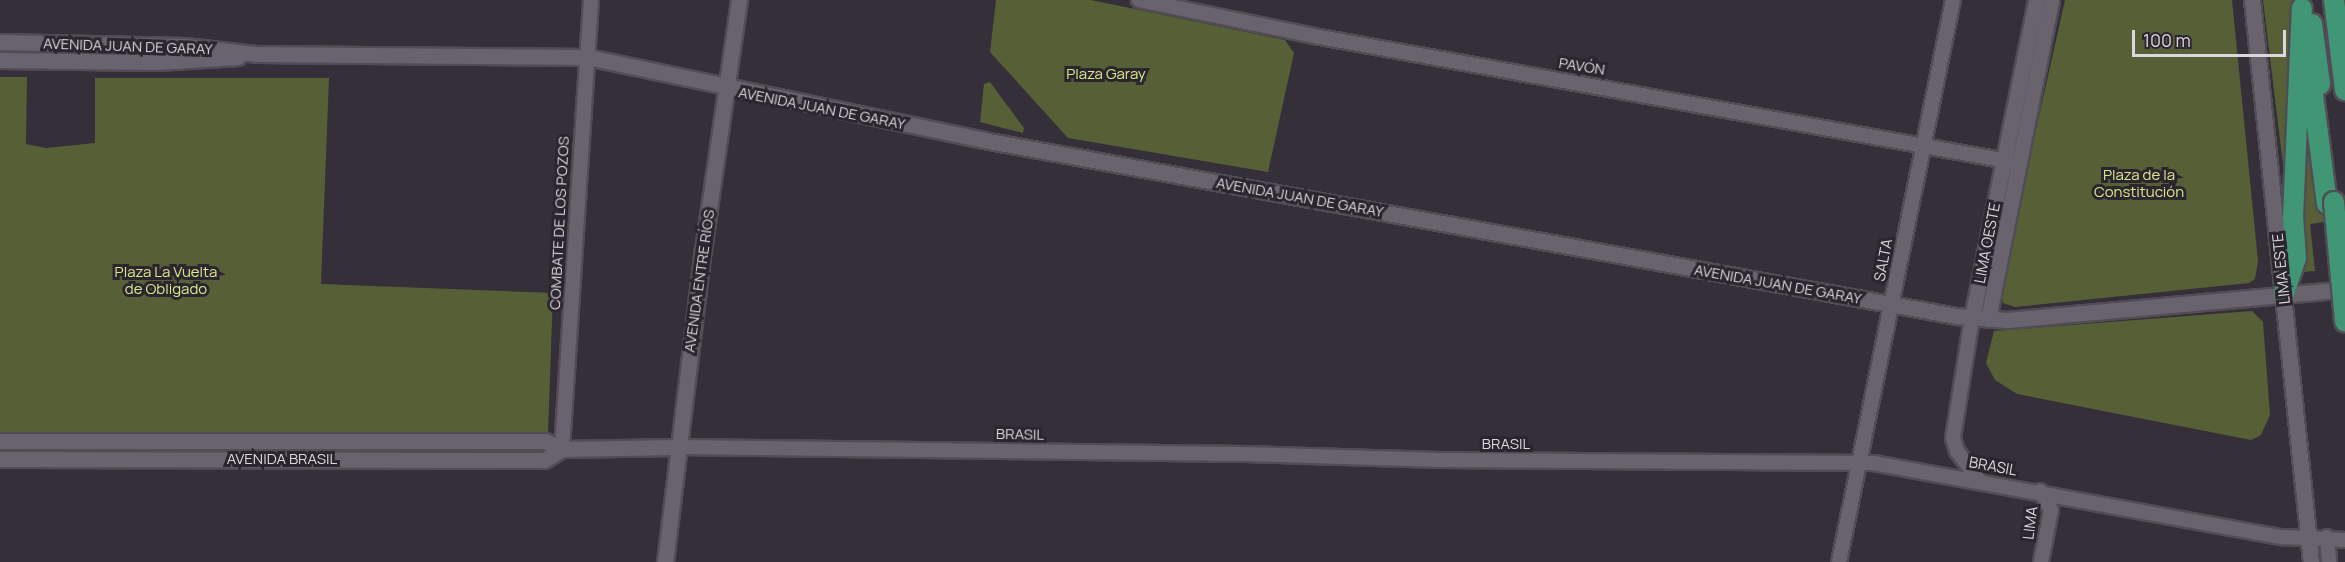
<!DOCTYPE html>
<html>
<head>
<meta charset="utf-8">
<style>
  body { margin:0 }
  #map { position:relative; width:2345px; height:562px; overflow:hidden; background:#352f39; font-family:Manrope,sans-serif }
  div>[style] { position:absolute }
  .green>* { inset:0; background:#575f37 }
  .roads { filter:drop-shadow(2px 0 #514d55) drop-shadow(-2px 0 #514d55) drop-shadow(0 2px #514d55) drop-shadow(0 -2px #514d55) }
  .tertiary>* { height:14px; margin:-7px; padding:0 7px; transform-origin:7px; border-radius:7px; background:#69636e }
  .secondary>* { height:15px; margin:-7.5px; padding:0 7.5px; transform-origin:7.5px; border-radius:7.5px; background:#69636e }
  .motorway>* { height:20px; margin:-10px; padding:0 10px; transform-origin:10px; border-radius:10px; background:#419675 }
  .bridges { filter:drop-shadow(2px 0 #514d55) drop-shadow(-2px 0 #514d55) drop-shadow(0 2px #514d55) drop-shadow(0 -2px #514d55) }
  .motorway-bridge>* { height:20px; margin:-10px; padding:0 10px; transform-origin:10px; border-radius:10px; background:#419675 }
  span { translate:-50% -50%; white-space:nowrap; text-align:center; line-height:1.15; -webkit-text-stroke:6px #2b252f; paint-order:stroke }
  .street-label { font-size:15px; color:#dad7dd }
  .park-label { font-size:15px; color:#d6ea89 }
  .scale { position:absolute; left:2132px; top:30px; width:154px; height:27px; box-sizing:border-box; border:3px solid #dad7dd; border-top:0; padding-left:8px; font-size:18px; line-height:21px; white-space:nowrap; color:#dad7dd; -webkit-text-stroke:4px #2b252f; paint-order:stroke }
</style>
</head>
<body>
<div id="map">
  <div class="green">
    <div style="clip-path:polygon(996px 0,1091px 0,1285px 40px,1294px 53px,1268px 172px,1068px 138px,990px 52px)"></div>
    <div style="clip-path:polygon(2065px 0,2232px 0,2258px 261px,2255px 279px,2249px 283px,2015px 307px,2003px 303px,2001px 286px)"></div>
    <div style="clip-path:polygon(2263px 0,2294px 0,2298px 36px,2289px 214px)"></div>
    <div style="clip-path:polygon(0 77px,27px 77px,26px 144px,46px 148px,95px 143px,95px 78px,329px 78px,321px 284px,553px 293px,548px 434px,0 434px)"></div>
    <div style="clip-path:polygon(990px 82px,1024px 128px,1023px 133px,980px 122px,984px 84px)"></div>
    <div style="clip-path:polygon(2305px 83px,2314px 122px,2324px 222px,2310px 224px,2315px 271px,2301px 272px)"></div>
    <div style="clip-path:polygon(2252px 311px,2263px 322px,2270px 415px,2261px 435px,2251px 440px,2017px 394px,1995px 380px,1986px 363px,1994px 331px)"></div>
  </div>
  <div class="roads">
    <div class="tertiary">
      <div style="left:1139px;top:0;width:179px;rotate:11.6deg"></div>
      <div style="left:1314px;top:36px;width:710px;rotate:10.22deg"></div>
      <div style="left:1972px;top:318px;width:121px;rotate:99deg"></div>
      <div style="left:1953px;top:438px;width:14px;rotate:73deg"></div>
      <div style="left:1957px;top:451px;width:35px;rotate:53deg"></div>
      <div style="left:678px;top:447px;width:567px;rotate:0.71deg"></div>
      <div style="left:1245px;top:454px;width:194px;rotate:1.8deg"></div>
      <div style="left:1439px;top:460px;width:434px;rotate:0.4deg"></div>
      <div style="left:1873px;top:463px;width:416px;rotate:10.3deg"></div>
      <div style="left:2282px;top:537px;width:63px;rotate:2.7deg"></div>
      <div style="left:562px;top:449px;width:450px;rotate:-86.3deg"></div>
      <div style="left:2040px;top:491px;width:22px;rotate:60deg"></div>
      <div style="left:2051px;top:510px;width:53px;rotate:100.9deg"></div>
      <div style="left:2327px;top:537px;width:25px;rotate:85deg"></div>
      <div style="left:1839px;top:562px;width:573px;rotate:-78.53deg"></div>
    </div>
    <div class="secondary">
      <div style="left:2252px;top:0;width:565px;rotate:84.01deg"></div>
      <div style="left:0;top:42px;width:185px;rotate:1.2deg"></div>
      <div style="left:185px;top:46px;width:71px;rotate:6.4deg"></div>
      <div style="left:256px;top:54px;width:331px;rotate:0.5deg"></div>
      <div style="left:587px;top:57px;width:405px;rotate:11.8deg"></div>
      <div style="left:983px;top:140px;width:989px;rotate:10.25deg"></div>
      <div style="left:1956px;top:316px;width:51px;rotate:4.5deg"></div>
      <div style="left:2007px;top:320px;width:339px;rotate:-5.2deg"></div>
      <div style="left:0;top:60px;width:157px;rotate:0.7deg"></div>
      <div style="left:157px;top:62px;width:81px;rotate:-3.5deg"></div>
      <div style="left:1972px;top:318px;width:324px;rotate:-78.6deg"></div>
      <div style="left:1988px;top:319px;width:325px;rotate:-78.8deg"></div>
      <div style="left:0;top:441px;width:545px"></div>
      <div style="left:545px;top:441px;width:19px;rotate:25deg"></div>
      <div style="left:562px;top:449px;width:116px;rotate:-1deg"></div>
      <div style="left:0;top:459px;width:544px;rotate:0.11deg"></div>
      <div style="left:544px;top:460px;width:21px;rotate:-31deg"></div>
      <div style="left:665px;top:562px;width:314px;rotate:-83.1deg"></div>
      <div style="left:703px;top:250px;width:253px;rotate:-81.8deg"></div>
    </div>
    <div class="motorway">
      <div style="left:2334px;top:0;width:91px;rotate:83deg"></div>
      <div style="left:2312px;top:24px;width:61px;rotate:82.4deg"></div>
      <div style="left:2310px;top:71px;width:134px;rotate:82.7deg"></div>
      <div style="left:2284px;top:293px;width:37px;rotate:-71deg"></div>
      <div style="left:2296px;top:258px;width:39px;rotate:-94deg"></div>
      <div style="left:2293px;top:219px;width:211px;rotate:-87.6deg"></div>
    </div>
  </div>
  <div class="bridges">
    <div class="motorway-bridge">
      <div style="left:2334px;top:202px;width:120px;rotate:84.7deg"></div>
    </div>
  </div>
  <div class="street-label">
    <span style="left:128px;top:46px;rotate:2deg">AVENIDA JUAN DE GARAY</span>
    <span style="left:1582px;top:66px;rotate:9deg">PAVÓN</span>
    <span style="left:822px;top:108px;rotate:11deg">AVENIDA JUAN DE GARAY</span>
    <span style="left:1300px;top:197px;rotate:10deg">AVENIDA JUAN DE GARAY</span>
    <span style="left:559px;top:223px;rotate:-87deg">COMBATE DE LOS POZOS</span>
    <span style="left:1987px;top:243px;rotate:-79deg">LIMA OESTE</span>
    <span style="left:1883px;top:260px;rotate:-79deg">SALTA</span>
    <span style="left:2281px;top:269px;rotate:-96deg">LIMA ESTE</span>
    <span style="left:699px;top:281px;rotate:-82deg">AVENIDA ENTRE RÍOS</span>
    <span style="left:1778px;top:284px;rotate:10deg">AVENIDA JUAN DE GARAY</span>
    <span style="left:1020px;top:434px;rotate:1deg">BRASIL</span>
    <span style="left:1506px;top:444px">BRASIL</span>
    <span style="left:282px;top:459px">AVENIDA BRASIL</span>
    <span style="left:1993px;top:466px;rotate:10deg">BRASIL</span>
    <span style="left:2030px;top:523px;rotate:-83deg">LIMA</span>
  </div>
  <div class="park-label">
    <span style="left:1106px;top:74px">Plaza Garay</span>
    <span style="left:2139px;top:183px">Plaza de la<br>Constitución</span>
    <span style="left:166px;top:280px">Plaza La Vuelta<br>de Obligado</span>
  </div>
  <div class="scale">100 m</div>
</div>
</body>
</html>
